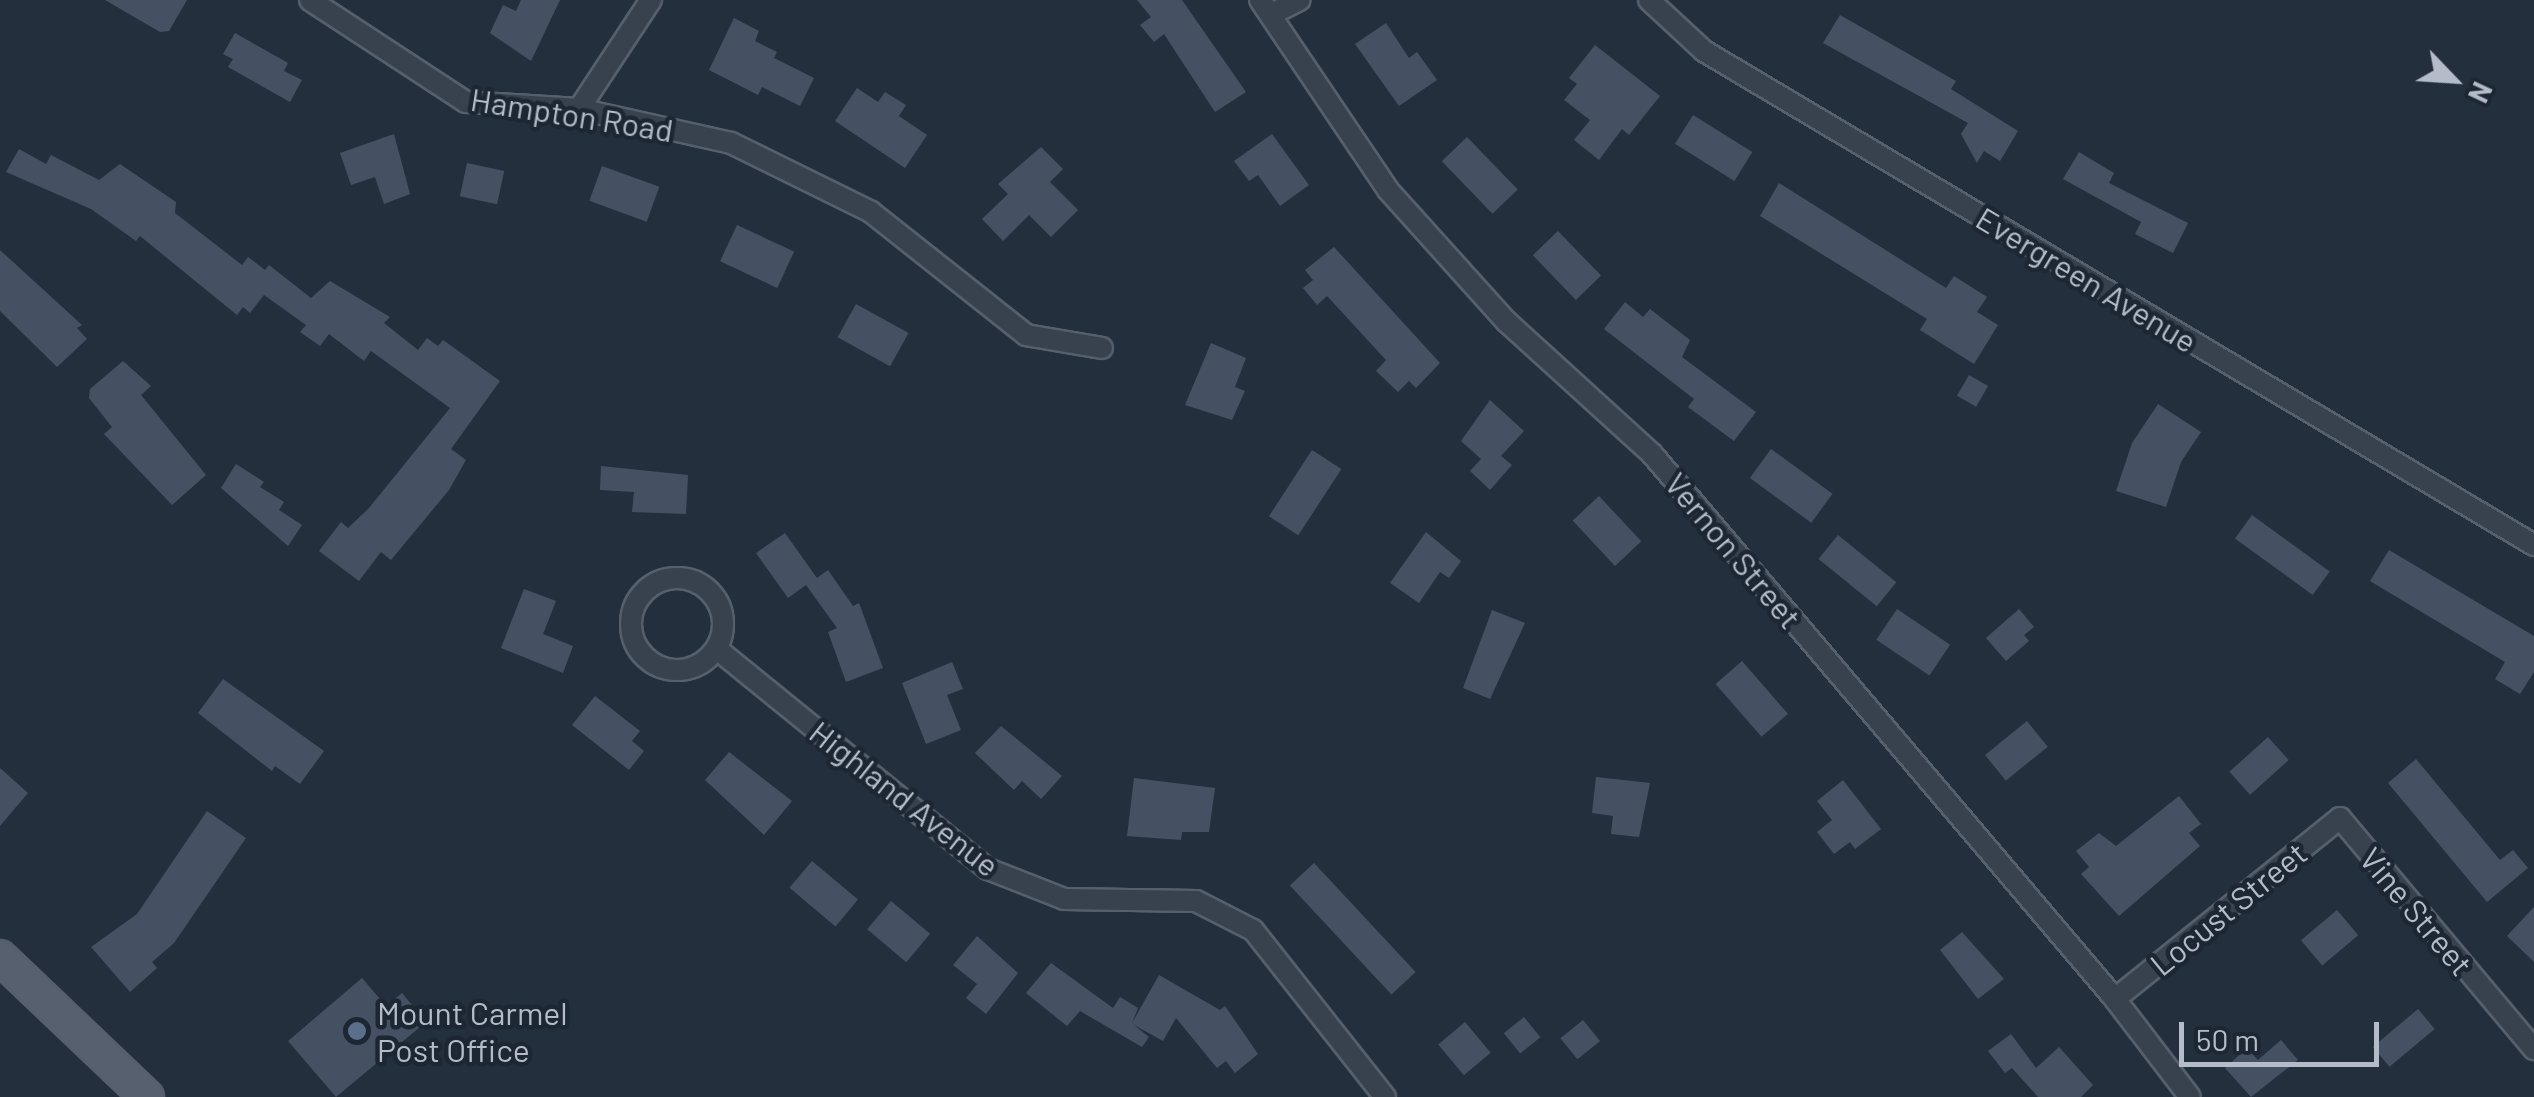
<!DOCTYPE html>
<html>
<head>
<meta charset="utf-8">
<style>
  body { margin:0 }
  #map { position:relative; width:2534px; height:1097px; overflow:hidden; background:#242f3e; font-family:Barlow,sans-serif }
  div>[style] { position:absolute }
  .building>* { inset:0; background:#455162; transform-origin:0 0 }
  .roads { filter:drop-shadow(2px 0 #565f6c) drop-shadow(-2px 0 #565f6c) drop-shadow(0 2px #565f6c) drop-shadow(0 -2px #565f6c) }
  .street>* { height:20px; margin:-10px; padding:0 10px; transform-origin:10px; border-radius:10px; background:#38414e }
  .street>.ring { margin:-10px; padding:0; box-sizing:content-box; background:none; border:20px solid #38414e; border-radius:50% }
  .primary>* { height:32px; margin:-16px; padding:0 16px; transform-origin:16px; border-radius:16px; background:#56606e }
  .dots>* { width:28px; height:28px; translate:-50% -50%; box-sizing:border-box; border:5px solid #1d2633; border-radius:50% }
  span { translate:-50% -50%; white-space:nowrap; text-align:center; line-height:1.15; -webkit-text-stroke:9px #1d2633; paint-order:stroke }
  .street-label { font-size:32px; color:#b4bcc9 }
  .poi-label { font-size:32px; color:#b4bcc9 }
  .left { translate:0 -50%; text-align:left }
  .north { position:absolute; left:2404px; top:30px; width:100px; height:100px; -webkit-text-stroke:8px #1d2633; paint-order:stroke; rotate:115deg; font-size:28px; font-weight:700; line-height:40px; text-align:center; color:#b4bcc9 }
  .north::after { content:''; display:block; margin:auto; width:35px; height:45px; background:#b4bcc9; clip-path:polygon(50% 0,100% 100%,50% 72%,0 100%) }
  .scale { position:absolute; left:2179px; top:1022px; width:200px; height:45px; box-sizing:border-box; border:5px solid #b4bcc9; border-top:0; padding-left:12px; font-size:30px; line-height:35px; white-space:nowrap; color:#b4bcc9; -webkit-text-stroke:8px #1d2633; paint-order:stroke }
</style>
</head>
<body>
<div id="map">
  <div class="building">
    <div style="clip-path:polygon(105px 0,187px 0,169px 31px,160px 32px)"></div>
    <div style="clip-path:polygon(521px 0,560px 0,531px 61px,490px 33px,503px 5px,516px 11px)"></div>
    <div style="clip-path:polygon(1137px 0,1182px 0,1246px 92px,1215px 112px,1164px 34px,1154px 42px,1140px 25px,1151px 17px)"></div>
    <div style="clip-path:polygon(1840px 15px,1956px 81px,1951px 89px,2018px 131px,2000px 161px,1984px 151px,1977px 163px,1961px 134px,1968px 123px,1823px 43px)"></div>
    <div style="clip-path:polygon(734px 18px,759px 31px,755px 41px,777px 52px,774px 58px,814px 78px,800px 106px,762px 87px,758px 95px,709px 70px)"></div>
    <div style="clip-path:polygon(1386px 23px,1409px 58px,1417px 52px,1437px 80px,1399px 106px,1355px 44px)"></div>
    <div style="clip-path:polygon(235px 33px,288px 63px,284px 71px,302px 80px,290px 102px,228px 67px,233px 59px,223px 54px)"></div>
    <div style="clip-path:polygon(1595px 45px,1660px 96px,1629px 135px,1622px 129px,1599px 160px,1574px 140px,1590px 120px,1564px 100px,1577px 84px,1569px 78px)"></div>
    <div style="clip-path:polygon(857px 88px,878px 102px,885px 92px,906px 105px,899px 116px,927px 135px,905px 168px,835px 121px)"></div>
    <div style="left:1693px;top:115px;width:70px;height:34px;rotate:32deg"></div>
    <div style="clip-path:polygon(394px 134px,410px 194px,384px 204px,375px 177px,351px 185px,340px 153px)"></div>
    <div style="clip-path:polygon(1272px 134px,1309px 185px,1280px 206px,1258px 175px,1249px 181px,1234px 161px)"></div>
    <div style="left:1467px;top:137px;width:73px;height:35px;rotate:46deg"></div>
    <div style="clip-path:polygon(1041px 147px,1063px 169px,1050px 182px,1078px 210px,1051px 237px,1029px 215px,1003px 241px,982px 219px,1008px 194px,998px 184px)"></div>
    <div style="clip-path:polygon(19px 149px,46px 164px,51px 155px,99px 180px,120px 164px,176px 202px,175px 213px,242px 265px,248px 257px,265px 270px,269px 265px,311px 298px,330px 281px,390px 317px,384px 323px,418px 350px,427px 338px,438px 346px,443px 340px,500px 381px,451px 449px,466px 460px,449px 490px,391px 560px,381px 552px,359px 581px,319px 551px,341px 522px,348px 528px,369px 508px,450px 408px,371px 351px,364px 361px,329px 334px,320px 346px,300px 332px,306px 325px,264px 295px,250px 313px,243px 307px,237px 315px,140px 236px,136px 241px,91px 209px,6px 172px)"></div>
    <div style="clip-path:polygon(2079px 152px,2114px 173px,2109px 183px,2188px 223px,2173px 253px,2135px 234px,2141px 222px,2063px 179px)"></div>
    <div style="left:467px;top:163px;width:38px;height:34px;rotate:12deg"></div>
    <div style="left:602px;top:166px;width:61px;height:37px;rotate:20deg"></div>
    <div style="clip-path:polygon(1779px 183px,1946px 288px,1954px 276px,1987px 297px,1977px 312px,1998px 325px,1974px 364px,1920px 330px,1927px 319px,1760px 216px)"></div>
    <div style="left:737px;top:225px;width:63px;height:40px;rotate:25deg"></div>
    <div style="left:1558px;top:231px;width:62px;height:35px;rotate:46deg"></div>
    <div style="clip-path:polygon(1334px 247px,1440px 363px,1416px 388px,1409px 381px,1398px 392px,1376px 371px,1386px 360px,1327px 296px,1317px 305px,1303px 288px,1313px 280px,1305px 270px)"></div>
    <div style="clip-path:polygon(0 250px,82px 325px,77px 328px,87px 339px,57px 367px,0 311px)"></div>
    <div style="clip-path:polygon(1625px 302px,1643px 317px,1650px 309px,1690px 340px,1682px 357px,1756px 412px,1734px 441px,1688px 407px,1694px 399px,1604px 329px)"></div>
    <div style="left:856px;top:304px;width:60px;height:38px;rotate:29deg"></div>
    <div style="clip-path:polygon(1211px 343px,1246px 358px,1235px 387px,1245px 391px,1232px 420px,1185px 405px)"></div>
    <div style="clip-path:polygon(123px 361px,151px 386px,141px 395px,206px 475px,172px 505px,104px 434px,112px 427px,89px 398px,90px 389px)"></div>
    <div style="left:1969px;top:375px;width:22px;height:24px;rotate:30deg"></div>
    <div style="clip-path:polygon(1490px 400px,1524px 431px,1501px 456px,1512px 465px,1490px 490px,1470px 471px,1481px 459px,1461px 441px)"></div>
    <div style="clip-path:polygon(2158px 404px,2201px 432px,2181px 462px,2166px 507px,2116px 491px,2132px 443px)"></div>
    <div style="left:1771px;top:449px;width:76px;height:36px;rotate:36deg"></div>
    <div style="left:1312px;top:450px;width:35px;height:79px;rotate:33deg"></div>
    <div style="clip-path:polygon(236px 464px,264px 482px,260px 487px,284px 502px,279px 510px,302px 525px,288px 546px,221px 488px)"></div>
    <div style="clip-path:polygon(601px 466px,688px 475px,686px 514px,632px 512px,634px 492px,600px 490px)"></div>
    <div style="left:1599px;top:496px;width:62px;height:36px;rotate:47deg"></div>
    <div style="left:2252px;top:515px;width:96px;height:29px;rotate:36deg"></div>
    <div style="clip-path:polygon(1426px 532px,1461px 561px,1449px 578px,1440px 572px,1419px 603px,1390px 583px)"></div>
    <div style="clip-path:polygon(785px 533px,817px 578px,828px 570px,853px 606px,859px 603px,883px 668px,846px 682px,828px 632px,837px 628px,806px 585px,788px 598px,756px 553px)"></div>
    <div style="left:1838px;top:535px;width:75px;height:31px;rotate:39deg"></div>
    <div style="clip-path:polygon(2389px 550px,2534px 636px,2534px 672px,2520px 694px,2495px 679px,2505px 662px,2370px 581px)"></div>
    <div style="clip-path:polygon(524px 589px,556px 601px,543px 634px,573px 646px,563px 673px,501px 648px)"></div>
    <div style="left:1897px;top:609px;width:64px;height:37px;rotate:34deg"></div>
    <div style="clip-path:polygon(2019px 609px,2034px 627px,2024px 635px,2029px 641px,2006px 661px,1986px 638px)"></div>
    <div style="clip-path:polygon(1492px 610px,1525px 623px,1490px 699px,1463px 688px)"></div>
    <div style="left:1742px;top:661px;width:70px;height:35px;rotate:49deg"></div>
    <div style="clip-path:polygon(952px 662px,963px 689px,947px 695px,961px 730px,926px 744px,902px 683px)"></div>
    <div style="clip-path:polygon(223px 679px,324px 751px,300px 784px,275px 766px,272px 771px,198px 713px)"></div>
    <div style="clip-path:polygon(595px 696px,640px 731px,632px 741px,644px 751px,629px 770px,572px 725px)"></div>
    <div style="left:2027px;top:721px;width:33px;height:54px;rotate:51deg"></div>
    <div style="clip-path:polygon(1001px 726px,1062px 776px,1041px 799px,1022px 781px,1014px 790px,975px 753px)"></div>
    <div style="left:2268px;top:737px;width:31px;height:52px;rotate:48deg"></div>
    <div style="clip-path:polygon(729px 752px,792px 801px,764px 835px,705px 780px)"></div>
    <div style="clip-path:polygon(2416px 759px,2500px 860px,2513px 850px,2528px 868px,2487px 902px,2388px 783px)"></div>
    <div style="clip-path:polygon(0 768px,28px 793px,0 826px)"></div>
    <div style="clip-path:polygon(1596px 777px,1650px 783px,1639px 837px,1611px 834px,1613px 816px,1592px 813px)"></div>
    <div style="clip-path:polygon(1134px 778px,1215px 788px,1209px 832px,1182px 832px,1181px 840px,1127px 836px)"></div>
    <div style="clip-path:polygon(1843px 780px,1881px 829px,1855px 849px,1850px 842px,1834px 854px,1817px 832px,1832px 820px,1817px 801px)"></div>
    <div style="clip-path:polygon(2179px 796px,2201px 824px,2189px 833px,2200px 846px,2119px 916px,2081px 874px,2089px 867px,2076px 851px,2099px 833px,2116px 846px)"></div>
    <div style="clip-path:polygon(207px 811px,246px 838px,174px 943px,152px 962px,157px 968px,130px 992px,91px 947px,137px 914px)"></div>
    <div style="left:812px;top:861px;width:60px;height:35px;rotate:40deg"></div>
    <div style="left:1314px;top:863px;width:149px;height:33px;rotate:47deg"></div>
    <div style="left:891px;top:901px;width:51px;height:37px;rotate:40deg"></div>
    <div style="clip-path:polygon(2534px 907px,2534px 962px,2507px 936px)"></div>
    <div style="left:2337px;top:910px;width:33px;height:47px;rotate:50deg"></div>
    <div style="clip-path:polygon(1962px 932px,2004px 979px,1978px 999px,1940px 950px)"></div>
    <div style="clip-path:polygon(977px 936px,1018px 973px,986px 1014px,966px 998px,977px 984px,953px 965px)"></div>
    <div style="clip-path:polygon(1051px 963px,1113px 1008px,1120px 997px,1138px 1008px,1132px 1023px,1159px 975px,1220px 1010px,1225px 1006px,1258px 1054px,1235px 1073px,1226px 1061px,1217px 1068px,1176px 1018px,1163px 1041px,1134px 1025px,1149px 1037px,1142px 1047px,1080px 1011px,1067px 1026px,1026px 993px)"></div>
    <div style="clip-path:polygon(362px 978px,386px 1006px,402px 993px,426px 1022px,336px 1097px,288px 1041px)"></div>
    <div style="left:2418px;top:1009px;width:26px;height:59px;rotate:50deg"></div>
    <div style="left:1524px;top:1017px;width:26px;height:26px;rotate:51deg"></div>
    <div style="left:1583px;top:1020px;width:27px;height:29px;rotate:51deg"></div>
    <div style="left:1465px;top:1022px;width:40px;height:35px;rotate:50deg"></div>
    <div style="clip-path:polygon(2011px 1034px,2036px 1068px,2059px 1047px,2093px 1085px,2081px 1097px,2038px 1097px,2012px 1068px,2005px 1073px,1988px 1051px)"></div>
    <div style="clip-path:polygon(2281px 1040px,2298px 1060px,2251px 1097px,2225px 1068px,2247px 1048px,2258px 1060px)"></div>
  </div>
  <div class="roads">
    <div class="street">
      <div style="left:310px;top:0;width:186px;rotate:33.2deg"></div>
      <div style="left:466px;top:102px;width:113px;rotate:3.5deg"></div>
      <div style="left:579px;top:109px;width:156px;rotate:12.6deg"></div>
      <div style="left:731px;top:143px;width:156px;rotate:26.2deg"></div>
      <div style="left:871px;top:212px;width:198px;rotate:38.4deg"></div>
      <div style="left:1026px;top:335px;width:77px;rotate:9.7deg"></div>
      <div style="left:1260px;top:0;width:229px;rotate:56deg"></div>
      <div style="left:1388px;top:190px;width:178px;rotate:48deg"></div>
      <div style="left:1507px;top:322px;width:196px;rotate:42.3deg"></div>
      <div style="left:1652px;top:454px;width:715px;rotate:49.65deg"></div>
      <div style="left:2115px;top:999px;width:123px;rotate:52.6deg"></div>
      <div style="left:1649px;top:0;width:75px;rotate:42.8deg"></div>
      <div style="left:1704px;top:51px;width:966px;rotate:30.76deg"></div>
      <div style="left:1272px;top:14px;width:31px;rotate:-27deg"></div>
      <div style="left:579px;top:109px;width:131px;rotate:-56.6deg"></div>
      <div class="ring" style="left:631px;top:578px;width:72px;height:72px"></div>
      <div style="left:717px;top:649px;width:349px;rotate:39.1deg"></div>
      <div style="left:988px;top:869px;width:82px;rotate:21.5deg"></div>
      <div style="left:1064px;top:899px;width:132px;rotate:0.9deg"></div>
      <div style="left:1196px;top:901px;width:64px;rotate:27deg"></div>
      <div style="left:1253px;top:930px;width:213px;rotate:51.7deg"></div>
      <div style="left:2115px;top:999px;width:289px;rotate:-38.8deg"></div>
      <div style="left:2340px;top:818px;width:302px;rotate:50deg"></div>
    </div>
    <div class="primary">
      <div style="left:0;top:957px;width:203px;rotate:43.6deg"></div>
    </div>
  </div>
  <div class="dots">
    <div style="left:357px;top:1031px;background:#5c6f8a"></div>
  </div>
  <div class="street-label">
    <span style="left:572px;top:114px;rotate:9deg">Hampton Road</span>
    <span style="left:2087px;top:279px;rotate:31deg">Evergreen Avenue</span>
    <span style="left:1734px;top:550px;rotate:50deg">Vernon Street</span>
    <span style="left:905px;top:798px;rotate:38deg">Highland Avenue</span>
    <span style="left:2228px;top:908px;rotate:-39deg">Locust Street</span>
    <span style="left:2417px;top:911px;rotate:50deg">Vine Street</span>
  </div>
  <div class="poi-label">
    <span class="left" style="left:377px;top:1031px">Mount Carmel<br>Post Office</span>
  </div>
  <div class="north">N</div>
  <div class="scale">50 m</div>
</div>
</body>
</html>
